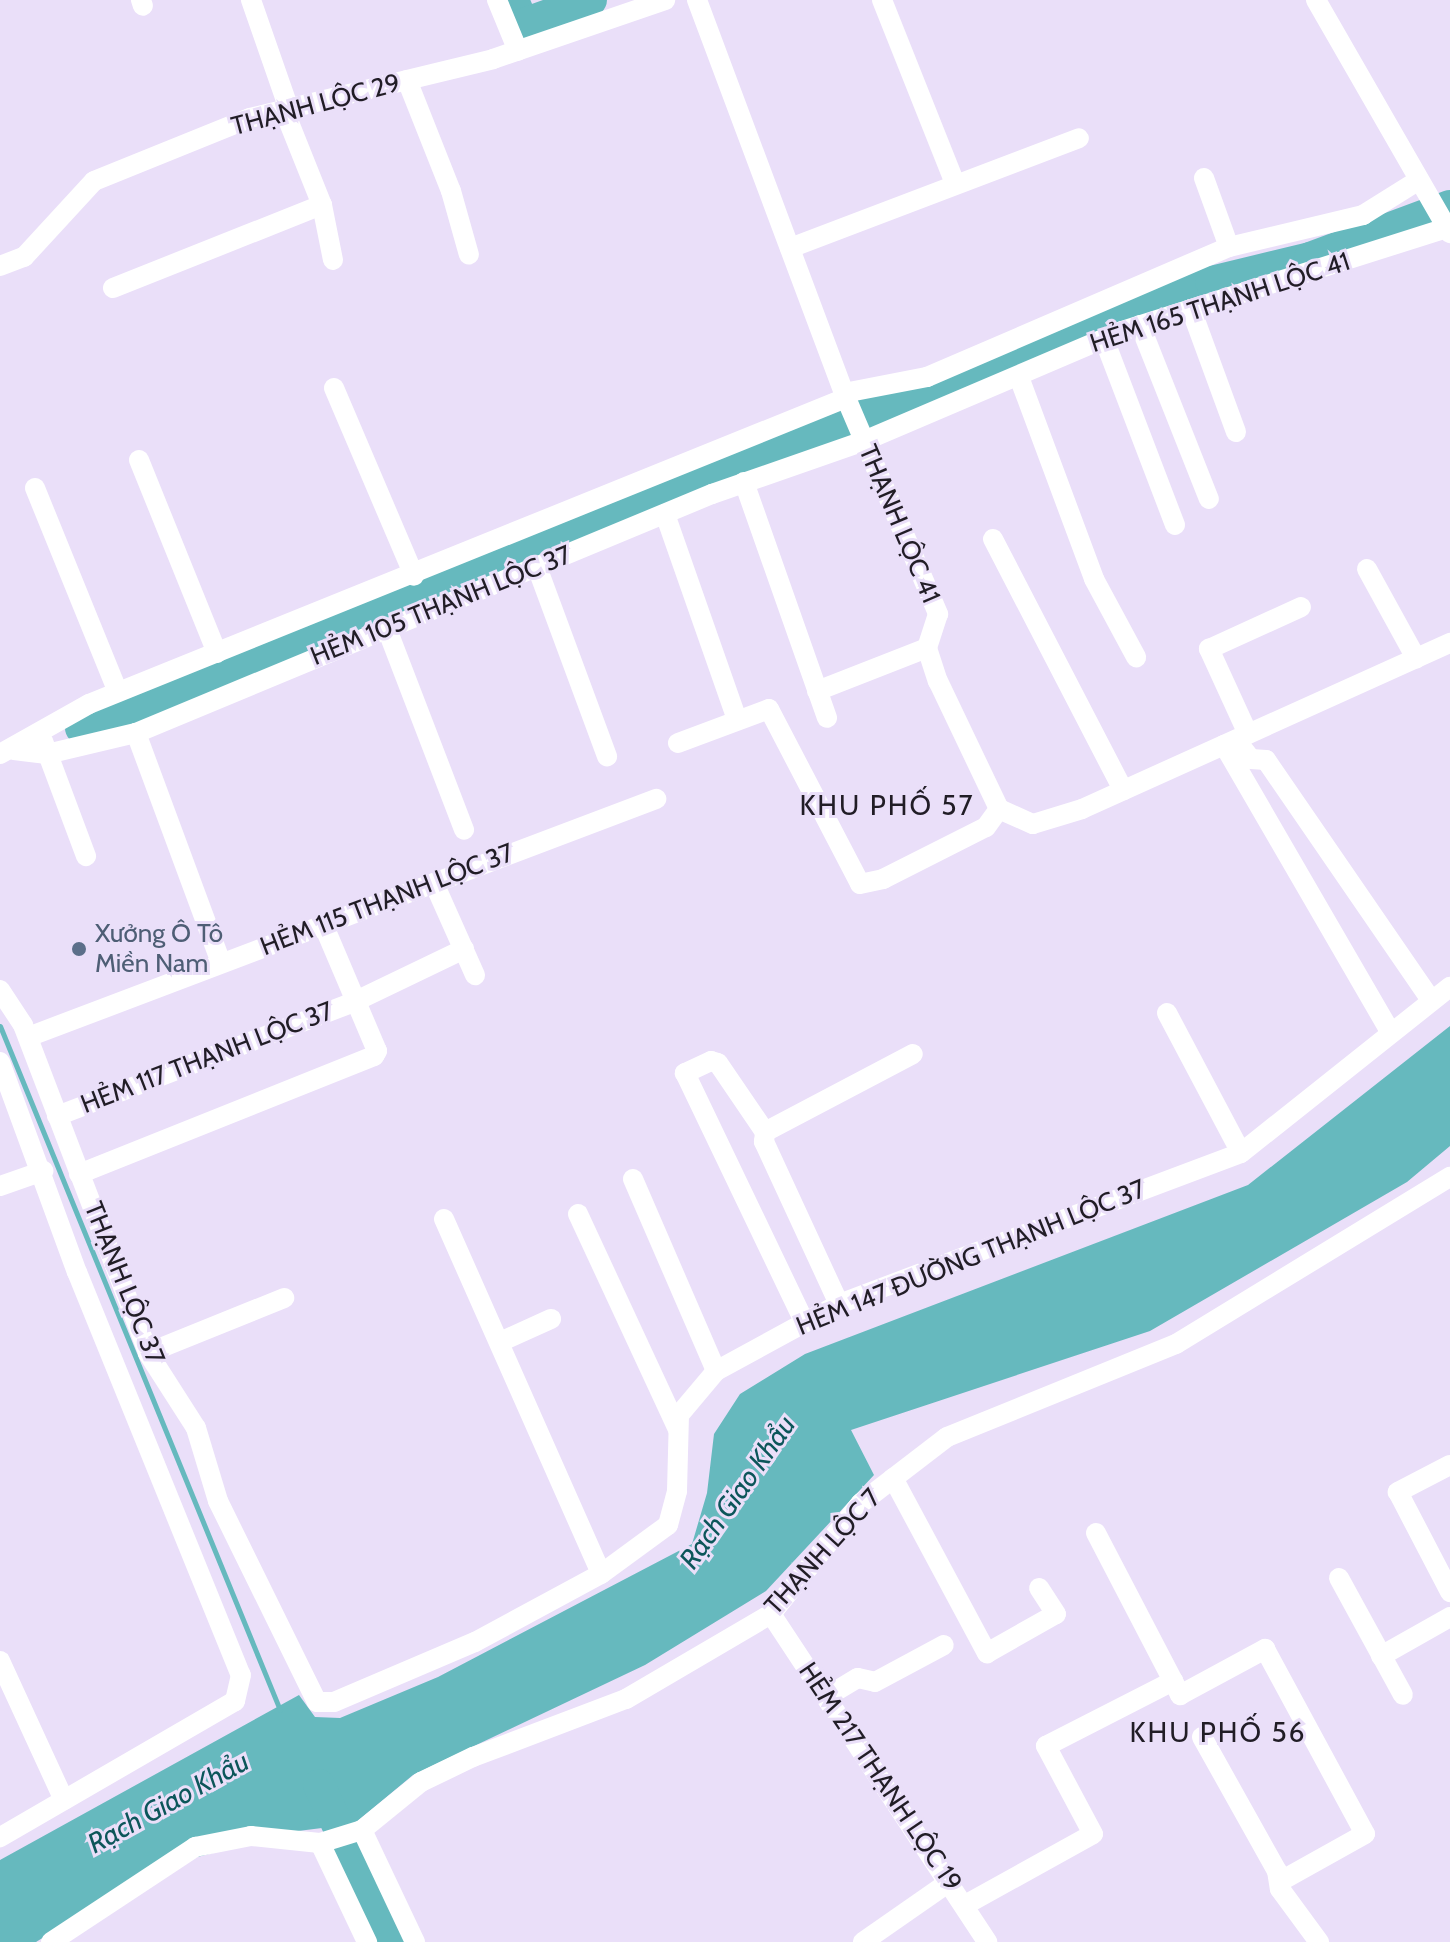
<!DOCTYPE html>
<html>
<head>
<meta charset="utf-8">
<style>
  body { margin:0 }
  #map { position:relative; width:1450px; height:1942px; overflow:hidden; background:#eadff9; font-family:Cabin,sans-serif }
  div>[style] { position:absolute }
  .water>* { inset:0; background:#66b9be }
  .stream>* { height:5px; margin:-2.5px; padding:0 2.5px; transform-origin:2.5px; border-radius:2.5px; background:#66b9be }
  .river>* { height:32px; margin:-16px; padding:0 16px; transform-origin:16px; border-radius:16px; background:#66b9be }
  .minor>* { height:20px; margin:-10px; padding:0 10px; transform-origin:10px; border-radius:10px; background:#fff }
  .dots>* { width:22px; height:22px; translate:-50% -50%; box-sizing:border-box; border:4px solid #eadff9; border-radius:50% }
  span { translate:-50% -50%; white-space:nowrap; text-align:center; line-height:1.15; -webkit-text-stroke:6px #eadff9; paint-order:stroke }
  .street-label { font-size:26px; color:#211d26 }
  .service-label { font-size:26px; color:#4e5e75 }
  .left { translate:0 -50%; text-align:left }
  .neighbourhood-label { font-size:28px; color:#211d26; letter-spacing:2px }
  .water-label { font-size:28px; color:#0c565a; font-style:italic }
</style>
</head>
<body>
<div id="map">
  <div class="water">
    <div style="clip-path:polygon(1450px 1026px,1450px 1146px,1407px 1182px,1150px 1331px,851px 1430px,874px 1475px,766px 1591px,645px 1665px,413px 1775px,354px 1824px,298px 1831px,155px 1868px,36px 1942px,0 1942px,0 1860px,299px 1695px,315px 1717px,340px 1718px,438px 1677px,692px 1544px,707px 1493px,714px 1434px,740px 1394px,805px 1354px,1248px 1185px)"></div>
  </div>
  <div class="stream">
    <div style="left:0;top:1026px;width:739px;rotate:67.74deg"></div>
  </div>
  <div class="river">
    <div style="left:513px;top:0;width:26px;rotate:67deg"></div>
    <div style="left:523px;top:24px;width:72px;rotate:-19.4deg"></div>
    <div style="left:81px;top:728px;width:1007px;rotate:-21.8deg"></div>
    <div style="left:1016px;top:354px;width:208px;rotate:-20.3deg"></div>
    <div style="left:1211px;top:282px;width:102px;rotate:-13.6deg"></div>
    <div style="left:1310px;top:258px;width:149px;rotate:-20.4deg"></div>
    <div style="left:319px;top:1785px;width:173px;rotate:65.1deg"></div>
  </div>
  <div class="minor">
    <div style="left:141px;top:0;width:6px;rotate:72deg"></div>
    <div style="left:251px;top:0;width:115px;rotate:70.8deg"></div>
    <div style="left:497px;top:0;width:55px;rotate:67.6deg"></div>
    <div style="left:697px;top:0;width:425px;rotate:69.5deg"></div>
    <div style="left:846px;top:398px;width:235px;rotate:66.9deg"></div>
    <div style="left:938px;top:614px;width:36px;rotate:108deg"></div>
    <div style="left:927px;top:648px;width:35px;rotate:72deg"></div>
    <div style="left:938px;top:681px;width:142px;rotate:64.5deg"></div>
    <div style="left:999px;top:809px;width:37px;rotate:24deg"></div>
    <div style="left:1033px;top:824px;width:51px;rotate:-17deg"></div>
    <div style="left:1082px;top:809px;width:404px;rotate:-24.3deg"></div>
    <div style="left:882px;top:0;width:197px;rotate:68.3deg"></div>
    <div style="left:1316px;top:0;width:269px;rotate:60.1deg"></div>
    <div style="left:407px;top:80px;width:119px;rotate:68.4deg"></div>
    <div style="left:451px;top:191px;width:66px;rotate:74.3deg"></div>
    <div style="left:284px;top:110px;width:102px;rotate:68.2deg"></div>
    <div style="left:322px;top:205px;width:56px;rotate:78.7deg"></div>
    <div style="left:1204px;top:178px;width:73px;rotate:70.1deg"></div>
    <div style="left:1229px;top:247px;width:138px;rotate:-13.4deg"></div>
    <div style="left:1363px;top:215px;width:66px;rotate:-32deg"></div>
    <div style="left:790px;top:248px;width:309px;rotate:-20.8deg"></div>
    <div style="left:0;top:266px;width:26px;rotate:-21deg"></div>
    <div style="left:24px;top:257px;width:103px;rotate:-47.4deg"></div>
    <div style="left:94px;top:181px;width:168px;rotate:-22deg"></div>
    <div style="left:250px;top:118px;width:250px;rotate:-13.6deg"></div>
    <div style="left:493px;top:59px;width:182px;rotate:-18.9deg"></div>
    <div style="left:113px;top:288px;width:225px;rotate:-21.7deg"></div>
    <div style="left:1191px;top:309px;width:131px;rotate:69.9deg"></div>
    <div style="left:1140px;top:325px;width:187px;rotate:68.4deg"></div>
    <div style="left:1104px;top:339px;width:199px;rotate:69.1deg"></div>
    <div style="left:1019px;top:377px;width:215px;rotate:69.6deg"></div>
    <div style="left:1094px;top:579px;width:89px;rotate:61.7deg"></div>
    <div style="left:334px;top:388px;width:204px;rotate:66.9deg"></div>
    <div style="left:844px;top:393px;width:85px;rotate:-10.9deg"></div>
    <div style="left:927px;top:377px;width:329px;rotate:-23.3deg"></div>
    <div style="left:139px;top:460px;width:208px;rotate:68deg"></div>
    <div style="left:744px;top:482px;width:250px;rotate:70.6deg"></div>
    <div style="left:35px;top:488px;width:220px;rotate:67.9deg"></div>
    <div style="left:665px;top:514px;width:215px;rotate:70.7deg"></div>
    <div style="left:993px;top:539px;width:283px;rotate:62.6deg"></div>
    <div style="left:537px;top:567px;width:202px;rotate:69.7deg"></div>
    <div style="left:1367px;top:569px;width:102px;rotate:61.2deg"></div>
    <div style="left:387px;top:629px;width:215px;rotate:69deg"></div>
    <div style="left:817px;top:691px;width:118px;rotate:-21.4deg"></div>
    <div style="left:136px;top:733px;width:245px;rotate:69.7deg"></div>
    <div style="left:1248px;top:734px;width:94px;rotate:-114.6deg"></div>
    <div style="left:1209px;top:649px;width:101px;rotate:-24.5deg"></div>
    <div style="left:1236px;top:740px;width:24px;rotate:52deg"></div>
    <div style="left:1251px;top:759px;width:15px;rotate:4deg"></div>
    <div style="left:1266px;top:760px;width:290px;rotate:55.5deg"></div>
    <div style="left:43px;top:741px;width:123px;rotate:69.5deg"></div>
    <div style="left:678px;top:743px;width:97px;rotate:-20.5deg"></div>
    <div style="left:769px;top:709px;width:197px;rotate:62.5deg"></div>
    <div style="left:860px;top:884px;width:24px;rotate:-12deg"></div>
    <div style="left:883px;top:879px;width:115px;rotate:-26.8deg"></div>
    <div style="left:986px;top:827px;width:22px;rotate:-54deg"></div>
    <div style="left:1224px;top:745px;width:331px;rotate:59.9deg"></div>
    <div style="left:14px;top:750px;width:33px;rotate:7deg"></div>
    <div style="left:47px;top:754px;width:91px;rotate:-13.3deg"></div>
    <div style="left:136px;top:733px;width:624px;rotate:-22.54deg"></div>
    <div style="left:712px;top:494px;width:161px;rotate:-19.2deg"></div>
    <div style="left:864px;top:441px;width:280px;rotate:-23.1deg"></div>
    <div style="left:1122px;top:331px;width:341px;rotate:-17.6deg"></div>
    <div style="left:0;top:754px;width:102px;rotate:-29.3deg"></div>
    <div style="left:89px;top:704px;width:817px;rotate:-22.01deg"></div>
    <div style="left:434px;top:883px;width:101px;rotate:66deg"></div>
    <div style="left:0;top:990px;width:42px;rotate:56.7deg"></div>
    <div style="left:23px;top:1025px;width:351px;rotate:69.1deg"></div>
    <div style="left:148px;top:1353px;width:89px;rotate:57.4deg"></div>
    <div style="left:196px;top:1428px;width:76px;rotate:73.2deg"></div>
    <div style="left:218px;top:1501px;width:224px;rotate:63.8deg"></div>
    <div style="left:317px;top:1702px;width:17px"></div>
    <div style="left:334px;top:1702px;width:153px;rotate:-23.1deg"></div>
    <div style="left:475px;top:1642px;width:143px;rotate:-28.4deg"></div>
    <div style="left:601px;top:1574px;width:83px;rotate:-36.2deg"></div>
    <div style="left:668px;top:1525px;width:35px;rotate:-75deg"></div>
    <div style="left:677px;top:1491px;width:76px;rotate:-88.5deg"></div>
    <div style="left:679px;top:1415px;width:57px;rotate:-49.9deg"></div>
    <div style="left:716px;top:1371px;width:140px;rotate:-28.6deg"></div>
    <div style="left:839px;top:1304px;width:429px;rotate:-20.6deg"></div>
    <div style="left:1241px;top:1153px;width:267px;rotate:-38.5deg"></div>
    <div style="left:1167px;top:1013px;width:158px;rotate:62.1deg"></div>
    <div style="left:28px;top:1037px;width:672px;rotate:-20.76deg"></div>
    <div style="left:0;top:1062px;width:224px;rotate:69.9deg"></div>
    <div style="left:77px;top:1272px;width:435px;rotate:67.9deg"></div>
    <div style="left:241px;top:1675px;width:27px;rotate:103deg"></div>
    <div style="left:235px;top:1701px;width:272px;rotate:149.9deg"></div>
    <div style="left:57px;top:1116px;width:320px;rotate:-21deg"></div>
    <div style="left:356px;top:1001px;width:120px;rotate:-25.7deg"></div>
    <div style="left:765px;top:1132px;width:83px;rotate:-124.3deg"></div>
    <div style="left:718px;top:1063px;width:7px;rotate:-164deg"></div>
    <div style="left:711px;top:1061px;width:29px;rotate:155deg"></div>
    <div style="left:685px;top:1073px;width:275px;rotate:64.4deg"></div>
    <div style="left:79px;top:1174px;width:318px;rotate:-21.8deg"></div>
    <div style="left:374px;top:1056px;width:6px;rotate:-59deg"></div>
    <div style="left:377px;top:1051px;width:138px;rotate:-113deg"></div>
    <div style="left:633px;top:1179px;width:209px;rotate:66.6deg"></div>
    <div style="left:0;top:1186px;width:46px;rotate:-19.2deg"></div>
    <div style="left:578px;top:1214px;width:237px;rotate:65.1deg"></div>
    <div style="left:444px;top:1219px;width:388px;rotate:66.1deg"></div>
    <div style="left:839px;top:1304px;width:179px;rotate:-114.8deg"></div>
    <div style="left:764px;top:1142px;width:10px;rotate:-84deg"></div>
    <div style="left:765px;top:1132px;width:167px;rotate:-27.8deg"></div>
    <div style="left:500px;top:1342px;width:56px;rotate:-24.3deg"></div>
    <div style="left:148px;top:1353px;width:147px;rotate:-22deg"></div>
    <div style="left:1450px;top:1465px;width:59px;rotate:152.6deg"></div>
    <div style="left:1398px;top:1492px;width:113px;rotate:62.5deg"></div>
    <div style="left:893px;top:1478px;width:199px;rotate:61.8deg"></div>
    <div style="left:987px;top:1653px;width:79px;rotate:-29.5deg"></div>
    <div style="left:1056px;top:1614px;width:31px;rotate:-123deg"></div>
    <div style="left:1096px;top:1533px;width:167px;rotate:62.5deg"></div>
    <div style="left:1339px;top:1578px;width:133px;rotate:61.3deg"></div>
    <div style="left:771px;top:1614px;width:393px;rotate:56.6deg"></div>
    <div style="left:1381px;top:1656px;width:79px;rotate:-29.5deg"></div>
    <div style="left:0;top:1661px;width:153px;rotate:65.3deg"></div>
    <div style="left:826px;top:1697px;width:37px;rotate:-31deg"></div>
    <div style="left:858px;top:1678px;width:17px;rotate:13deg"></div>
    <div style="left:875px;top:1682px;width:78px;rotate:-28.2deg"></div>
    <div style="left:1202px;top:1737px;width:154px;rotate:60.8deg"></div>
    <div style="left:1277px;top:1871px;width:18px;rotate:81deg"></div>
    <div style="left:1280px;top:1889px;width:66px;rotate:53.7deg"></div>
    <div style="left:362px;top:1830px;width:124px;rotate:64.7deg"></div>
    <div style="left:320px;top:1843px;width:110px;rotate:64.6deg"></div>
    <div style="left:965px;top:1905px;width:146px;rotate:-29deg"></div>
    <div style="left:1093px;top:1834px;width:100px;rotate:-118.1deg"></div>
    <div style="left:1046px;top:1746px;width:143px;rotate:-27.1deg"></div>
    <div style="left:1173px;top:1681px;width:16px;rotate:63deg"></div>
    <div style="left:1180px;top:1695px;width:97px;rotate:-28.4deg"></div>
    <div style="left:1265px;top:1649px;width:210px;rotate:61.6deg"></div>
    <div style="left:1365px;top:1834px;width:98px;rotate:150.8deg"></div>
    <div style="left:51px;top:1942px;width:173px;rotate:-33.4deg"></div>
    <div style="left:195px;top:1847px;width:57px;rotate:-11.1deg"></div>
    <div style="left:251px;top:1836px;width:69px;rotate:5.8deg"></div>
    <div style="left:320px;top:1843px;width:44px;rotate:-17.2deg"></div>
    <div style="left:362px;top:1830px;width:76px;rotate:-39.1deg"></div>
    <div style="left:421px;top:1782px;width:58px;rotate:-25.7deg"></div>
    <div style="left:473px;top:1757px;width:164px;rotate:-20.8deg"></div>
    <div style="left:626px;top:1699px;width:168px;rotate:-30.4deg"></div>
    <div style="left:771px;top:1614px;width:143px;rotate:-51deg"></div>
    <div style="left:861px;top:1503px;width:108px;rotate:-37.5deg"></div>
    <div style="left:947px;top:1437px;width:247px;rotate:-22.1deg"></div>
    <div style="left:1176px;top:1344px;width:321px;rotate:-31.4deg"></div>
    <div style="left:863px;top:1942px;width:105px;rotate:-34.9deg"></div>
  </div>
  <div class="dots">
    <div style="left:79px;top:949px;background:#5c6f8a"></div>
  </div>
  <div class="street-label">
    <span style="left:316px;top:105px;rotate:-15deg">THẠNH LỘC 29</span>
    <span style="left:1220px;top:303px;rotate:-18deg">HẺM 165 THẠNH LỘC 41</span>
    <span style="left:899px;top:524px;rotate:67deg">THẠNH LỘC 41</span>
    <span style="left:441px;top:606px;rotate:-22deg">HẺM 105 THẠNH LỘC 37</span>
    <span style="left:387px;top:900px;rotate:-21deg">HẺM 115 THẠNH LỘC 37</span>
    <span style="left:207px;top:1058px;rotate:-21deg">HẺM 117 THẠNH LỘC 37</span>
    <span style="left:971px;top:1258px;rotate:-22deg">HẺM 147 ĐƯỜNG THẠNH LỘC 37</span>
    <span style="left:124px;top:1283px;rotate:68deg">THẠNH LỘC 37</span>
    <span style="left:823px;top:1552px;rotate:-48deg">THẠNH LỘC 7</span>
    <span style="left:880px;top:1777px;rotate:56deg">HẺM 217 THẠNH LỘC 19</span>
  </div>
  <div class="service-label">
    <span class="left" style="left:95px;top:949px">Xưởng Ô Tô<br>Miền Nam</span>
  </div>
  <div class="neighbourhood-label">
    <span style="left:887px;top:805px">KHU PHỐ 57</span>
    <span style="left:1218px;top:1732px">KHU PHỐ 56</span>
  </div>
  <div class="water-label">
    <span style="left:737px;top:1492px;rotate:-55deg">Rạch Giao Khẩu</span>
    <span style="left:168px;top:1802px;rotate:-29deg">Rạch Giao Khẩu</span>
  </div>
</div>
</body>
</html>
